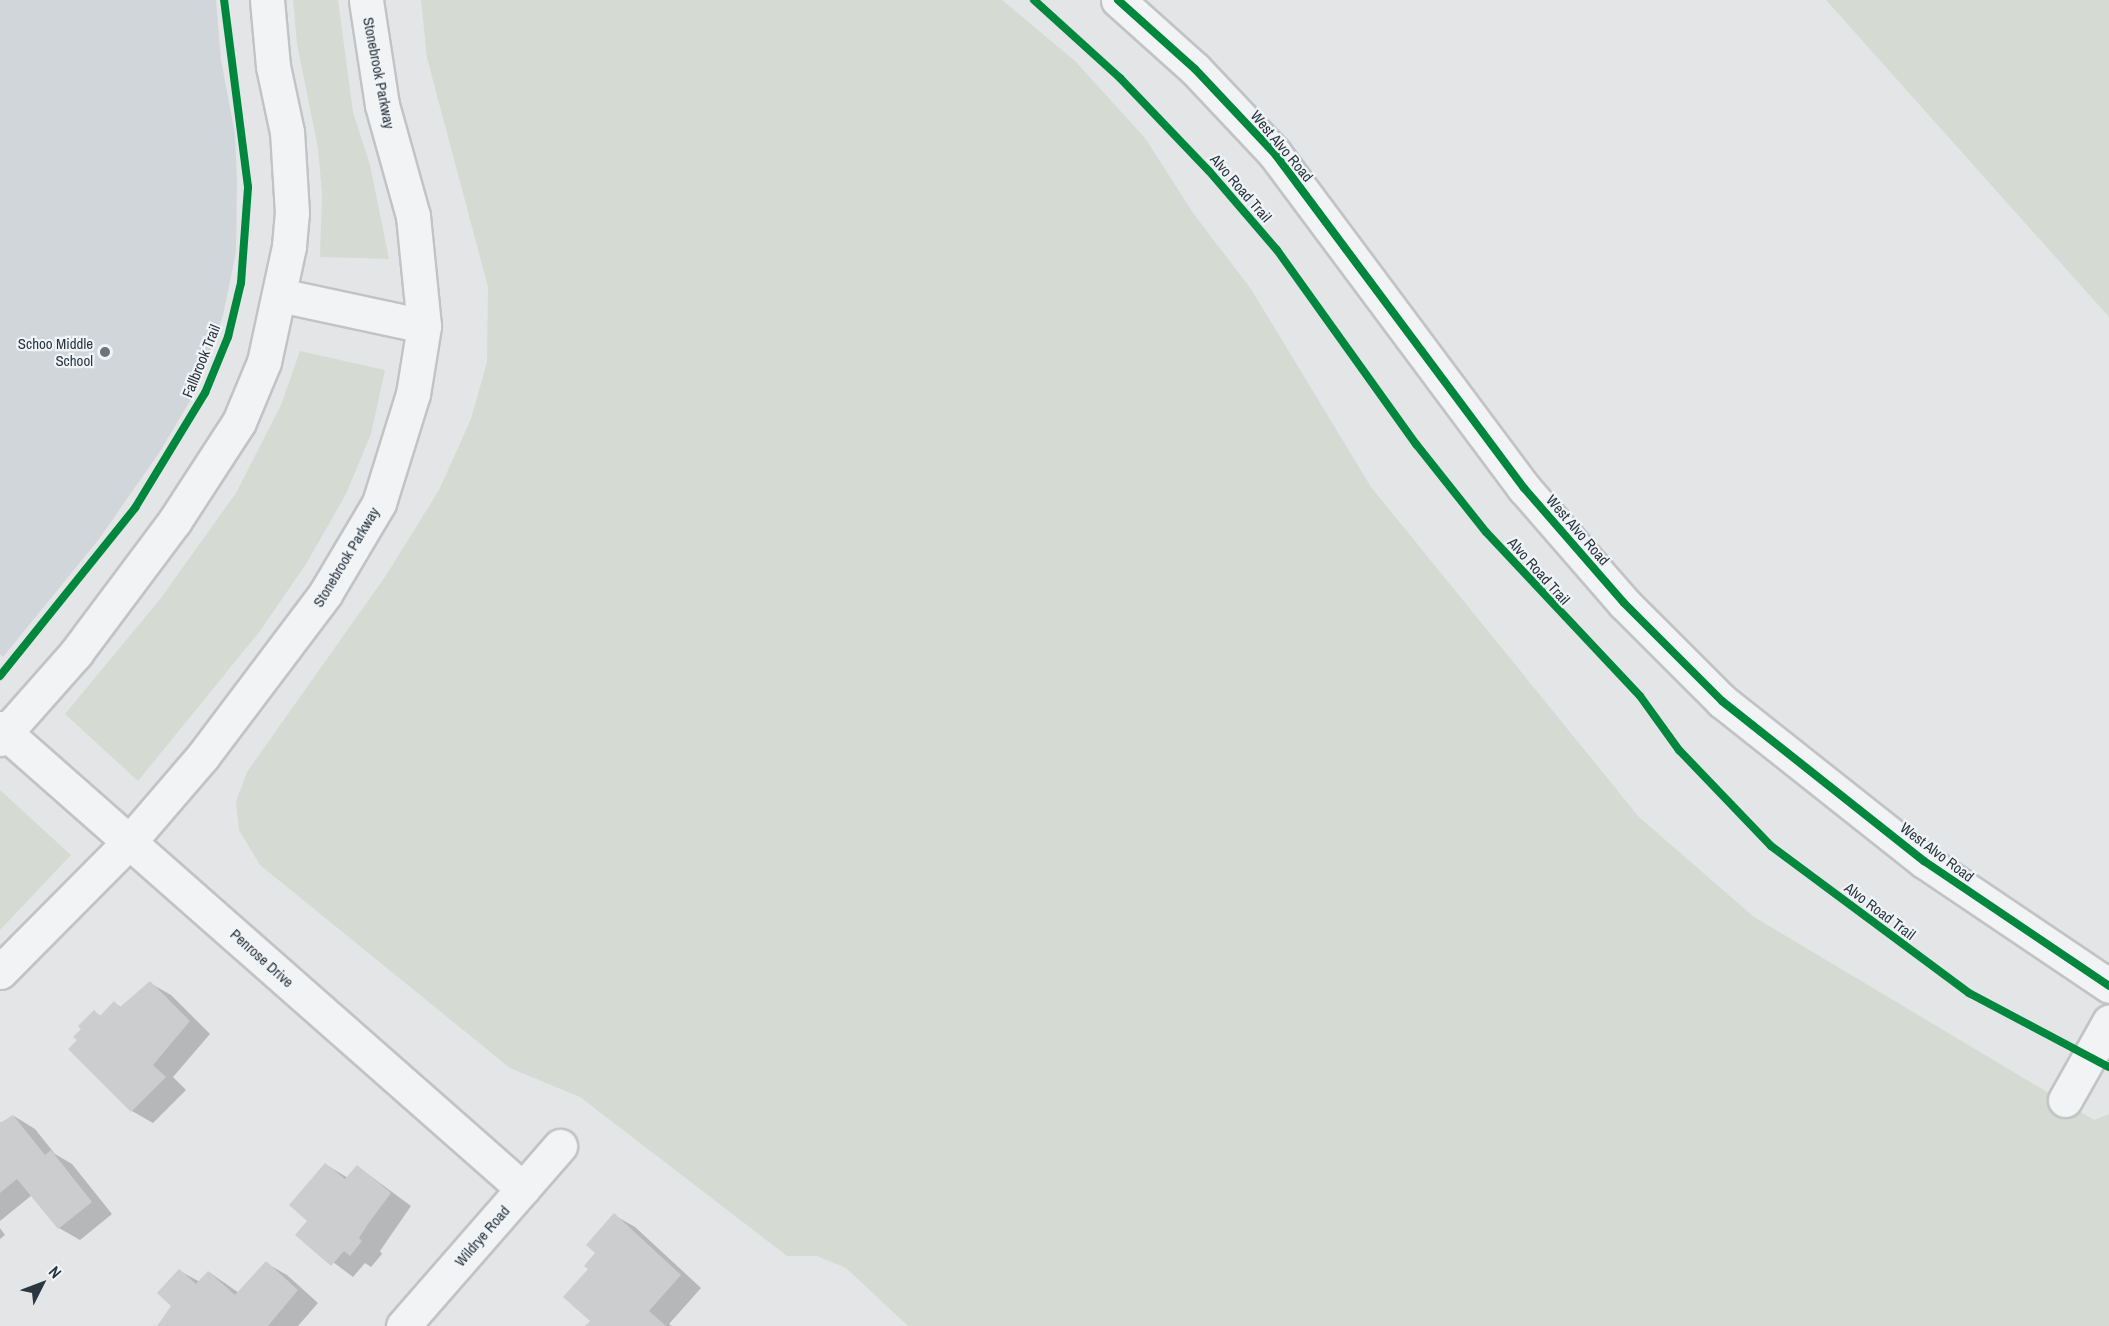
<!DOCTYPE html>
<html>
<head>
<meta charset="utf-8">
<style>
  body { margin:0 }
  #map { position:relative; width:2109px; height:1326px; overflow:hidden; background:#e3e5e7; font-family:"Archivo Narrow",sans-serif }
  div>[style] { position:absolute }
  .built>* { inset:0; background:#d1d6da }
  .green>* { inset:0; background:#d5dbd3 }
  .shadow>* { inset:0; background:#0003 }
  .building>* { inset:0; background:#cbcdcf }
  .roads { filter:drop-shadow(2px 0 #c1c3c5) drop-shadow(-2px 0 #c1c3c5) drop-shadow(0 2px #c1c3c5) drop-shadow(0 -2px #c1c3c5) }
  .minor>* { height:33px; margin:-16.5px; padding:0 16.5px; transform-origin:16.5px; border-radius:16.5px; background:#f2f3f5 }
  .cycleway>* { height:8px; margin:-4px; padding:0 4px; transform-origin:4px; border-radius:4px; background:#00873e }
  .dots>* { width:16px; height:16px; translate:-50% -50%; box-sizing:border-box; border:3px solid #f1f4f7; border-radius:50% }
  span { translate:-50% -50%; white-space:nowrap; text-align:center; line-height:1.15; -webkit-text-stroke:4.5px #f1f4f7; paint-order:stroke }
  .street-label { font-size:15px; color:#2a3741 }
  .poi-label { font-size:15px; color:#2a3741 }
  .right { translate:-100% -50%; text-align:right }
  .north { position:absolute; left:12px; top:1254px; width:60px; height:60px; -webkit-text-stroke:4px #f1f4f7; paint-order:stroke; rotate:48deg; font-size:16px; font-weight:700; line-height:24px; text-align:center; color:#2a3741 }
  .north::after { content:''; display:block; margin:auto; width:21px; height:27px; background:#2a3741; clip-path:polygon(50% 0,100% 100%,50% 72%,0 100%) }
</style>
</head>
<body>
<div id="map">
  <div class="built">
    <div style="clip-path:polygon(0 0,216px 0,221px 60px,235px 134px,237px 182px,236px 252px,223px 315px,197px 389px,159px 453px,99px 539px,3px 657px,0 654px)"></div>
  </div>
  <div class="green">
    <div style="clip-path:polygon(293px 0,338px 0,353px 112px,370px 165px,389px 259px,320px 257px,322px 194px,318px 148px,297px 44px)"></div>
    <div style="clip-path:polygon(421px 0,1002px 0,1075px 61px,1145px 138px,1193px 213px,1251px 289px,1371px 487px,1639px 817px,1754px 917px,2094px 1120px,2109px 1114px,2109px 1326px,908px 1326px,846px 1268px,817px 1256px,787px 1256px,580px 1097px,510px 1068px,260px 865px,239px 830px,236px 802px,247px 772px,387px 574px,439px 490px,471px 419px,487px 362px,488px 287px,427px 58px)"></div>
    <div style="clip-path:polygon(1826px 0,2109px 0,2109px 317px)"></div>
    <div style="clip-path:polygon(300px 351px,385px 370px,371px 434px,346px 494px,306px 564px,260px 631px,138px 781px,65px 714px,161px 598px,236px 493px,281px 405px)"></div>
    <div style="clip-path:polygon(0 790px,71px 855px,0 930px)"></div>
  </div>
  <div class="shadow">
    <div style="clip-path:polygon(150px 983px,171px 995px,210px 1034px,173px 1077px,186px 1090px,153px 1123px,132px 1111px,79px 1040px,94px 1012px,101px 1016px,114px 1003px,121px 1007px)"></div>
    <div style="clip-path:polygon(14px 1116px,35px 1129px,55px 1154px,72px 1164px,112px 1214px,80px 1240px,59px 1228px,32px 1195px,0 1221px,0 1122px,4px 1124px)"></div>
    <div style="clip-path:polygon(325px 1164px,348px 1178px,357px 1166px,411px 1206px,380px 1251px,382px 1254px,371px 1267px,365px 1263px,353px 1277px,297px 1235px,309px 1221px)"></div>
    <div style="clip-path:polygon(614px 1215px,635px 1227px,701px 1288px,669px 1324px,672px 1326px,587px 1326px,592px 1321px,590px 1269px)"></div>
    <div style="clip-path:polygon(0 1228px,5px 1235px,0 1239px)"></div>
    <div style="clip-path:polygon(266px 1263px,287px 1275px,318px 1303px,298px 1326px,159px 1326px,173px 1306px,180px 1271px,200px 1282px,209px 1272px,239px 1293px)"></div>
  </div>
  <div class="building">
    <div style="clip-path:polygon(150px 981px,190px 1021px,153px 1065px,166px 1077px,131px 1112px,68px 1049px,77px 1040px,73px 1037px,81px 1029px,78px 1026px,94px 1010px,100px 1016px,114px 1001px,120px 1007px)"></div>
    <div style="clip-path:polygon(13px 1115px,45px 1155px,51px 1150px,92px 1202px,58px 1229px,17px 1179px,0 1193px,0 1123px)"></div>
    <div style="clip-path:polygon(325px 1163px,345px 1179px,357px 1165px,391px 1193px,368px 1224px,359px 1238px,362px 1241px,350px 1256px,344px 1251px,331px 1266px,295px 1235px,307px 1221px,289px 1205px)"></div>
    <div style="clip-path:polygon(614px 1213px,681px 1275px,649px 1311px,666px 1326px,585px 1326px,590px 1321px,563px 1297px,588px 1269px,584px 1266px,595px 1253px,586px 1245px)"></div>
    <div style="clip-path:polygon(266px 1261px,298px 1290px,268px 1326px,157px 1326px,171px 1306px,157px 1293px,179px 1269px,196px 1284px,208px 1271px,235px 1295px)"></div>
  </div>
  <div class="roads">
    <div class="minor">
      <div style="left:1118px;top:0;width:103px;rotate:41.9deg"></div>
      <div style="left:1195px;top:69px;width:117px;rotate:46.7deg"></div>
      <div style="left:1275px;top:154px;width:417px;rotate:53.3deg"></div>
      <div style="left:1524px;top:488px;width:152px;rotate:49deg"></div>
      <div style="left:1624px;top:603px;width:139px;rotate:45deg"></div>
      <div style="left:1722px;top:701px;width:258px;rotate:38.4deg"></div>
      <div style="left:1924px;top:861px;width:223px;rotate:34deg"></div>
      <div style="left:280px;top:295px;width:147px;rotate:12.1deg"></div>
      <div style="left:0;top:728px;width:697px;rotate:41.39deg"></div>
      <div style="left:0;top:739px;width:115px;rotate:-48.5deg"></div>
      <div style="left:76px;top:653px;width:164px;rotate:-53.2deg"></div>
      <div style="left:174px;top:522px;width:119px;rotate:-57deg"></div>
      <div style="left:239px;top:422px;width:65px;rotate:-67.4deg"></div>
      <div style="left:264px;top:362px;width:119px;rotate:-77.8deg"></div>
      <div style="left:289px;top:246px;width:33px;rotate:-85deg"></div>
      <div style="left:292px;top:213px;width:81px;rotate:-93.5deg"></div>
      <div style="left:287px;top:132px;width:67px;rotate:-102deg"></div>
      <div style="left:273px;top:66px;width:66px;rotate:-95.2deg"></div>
      <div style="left:0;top:972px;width:185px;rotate:-45.2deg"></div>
      <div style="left:130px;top:841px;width:112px;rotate:-49.3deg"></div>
      <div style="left:203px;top:756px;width:203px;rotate:-53deg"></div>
      <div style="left:325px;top:594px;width:106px;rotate:-59.3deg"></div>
      <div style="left:379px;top:503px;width:114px;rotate:-72.7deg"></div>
      <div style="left:413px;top:394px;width:69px;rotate:-80.8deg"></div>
      <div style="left:424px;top:326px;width:111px;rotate:-95.7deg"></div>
      <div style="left:413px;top:216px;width:115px;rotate:-105.6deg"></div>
      <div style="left:382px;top:105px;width:106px;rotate:-98.7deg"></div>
      <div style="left:2065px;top:1100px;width:90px;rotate:-60.6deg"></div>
      <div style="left:403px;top:1326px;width:239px;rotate:-48.9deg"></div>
    </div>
  </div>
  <div class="cycleway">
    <div style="left:1034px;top:0;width:116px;rotate:42.2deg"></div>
    <div style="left:1120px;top:78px;width:129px;rotate:46.3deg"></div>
    <div style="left:1209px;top:171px;width:104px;rotate:49.3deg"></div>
    <div style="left:1277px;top:250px;width:239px;rotate:54.4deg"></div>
    <div style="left:1416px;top:444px;width:112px;rotate:51.5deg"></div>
    <div style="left:1486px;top:532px;width:225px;rotate:46.8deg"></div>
    <div style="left:1640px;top:696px;width:67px;rotate:54.2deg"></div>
    <div style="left:1679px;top:750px;width:133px;rotate:46.2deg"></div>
    <div style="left:1771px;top:846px;width:247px;rotate:36.6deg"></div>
    <div style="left:1969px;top:993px;width:158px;rotate:27.9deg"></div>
    <div style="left:1118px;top:0;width:103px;rotate:41.9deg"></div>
    <div style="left:1195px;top:69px;width:117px;rotate:46.7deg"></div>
    <div style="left:1275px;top:154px;width:417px;rotate:53.3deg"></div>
    <div style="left:1524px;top:488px;width:152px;rotate:49deg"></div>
    <div style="left:1624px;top:603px;width:139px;rotate:45deg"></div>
    <div style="left:1722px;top:701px;width:258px;rotate:38.4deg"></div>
    <div style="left:1924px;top:861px;width:223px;rotate:34deg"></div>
    <div style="left:0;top:676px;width:216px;rotate:-51.2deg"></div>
    <div style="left:135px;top:508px;width:135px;rotate:-58.7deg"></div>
    <div style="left:205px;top:393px;width:61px;rotate:-67.7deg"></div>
    <div style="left:228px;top:337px;width:56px;rotate:-76.5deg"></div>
    <div style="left:241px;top:283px;width:96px;rotate:-85.8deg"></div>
    <div style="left:248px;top:187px;width:189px;rotate:-97.3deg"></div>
  </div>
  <div class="dots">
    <div style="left:105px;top:352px;background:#6b747b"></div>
  </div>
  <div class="street-label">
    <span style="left:379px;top:73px;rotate:79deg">Stonebrook Parkway</span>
    <span style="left:1282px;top:146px;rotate:50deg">West Alvo Road</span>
    <span style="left:1241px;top:188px;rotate:49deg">Alvo Road Trail</span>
    <span style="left:201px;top:361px;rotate:-68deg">Fallbrook Trail</span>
    <span style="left:1578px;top:530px;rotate:49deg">West Alvo Road</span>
    <span style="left:346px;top:557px;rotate:-59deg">Stonebrook Parkway</span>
    <span style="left:1539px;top:571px;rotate:48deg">Alvo Road Trail</span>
    <span style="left:1937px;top:852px;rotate:37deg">West Alvo Road</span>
    <span style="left:1880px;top:911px;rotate:37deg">Alvo Road Trail</span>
    <span style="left:262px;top:958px;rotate:42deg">Penrose Drive</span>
    <span style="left:482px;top:1236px;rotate:-49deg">Wildrye Road</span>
  </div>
  <div class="poi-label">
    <span class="right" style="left:93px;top:352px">Schoo Middle<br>School</span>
  </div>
  <div class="north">N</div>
</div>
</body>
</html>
